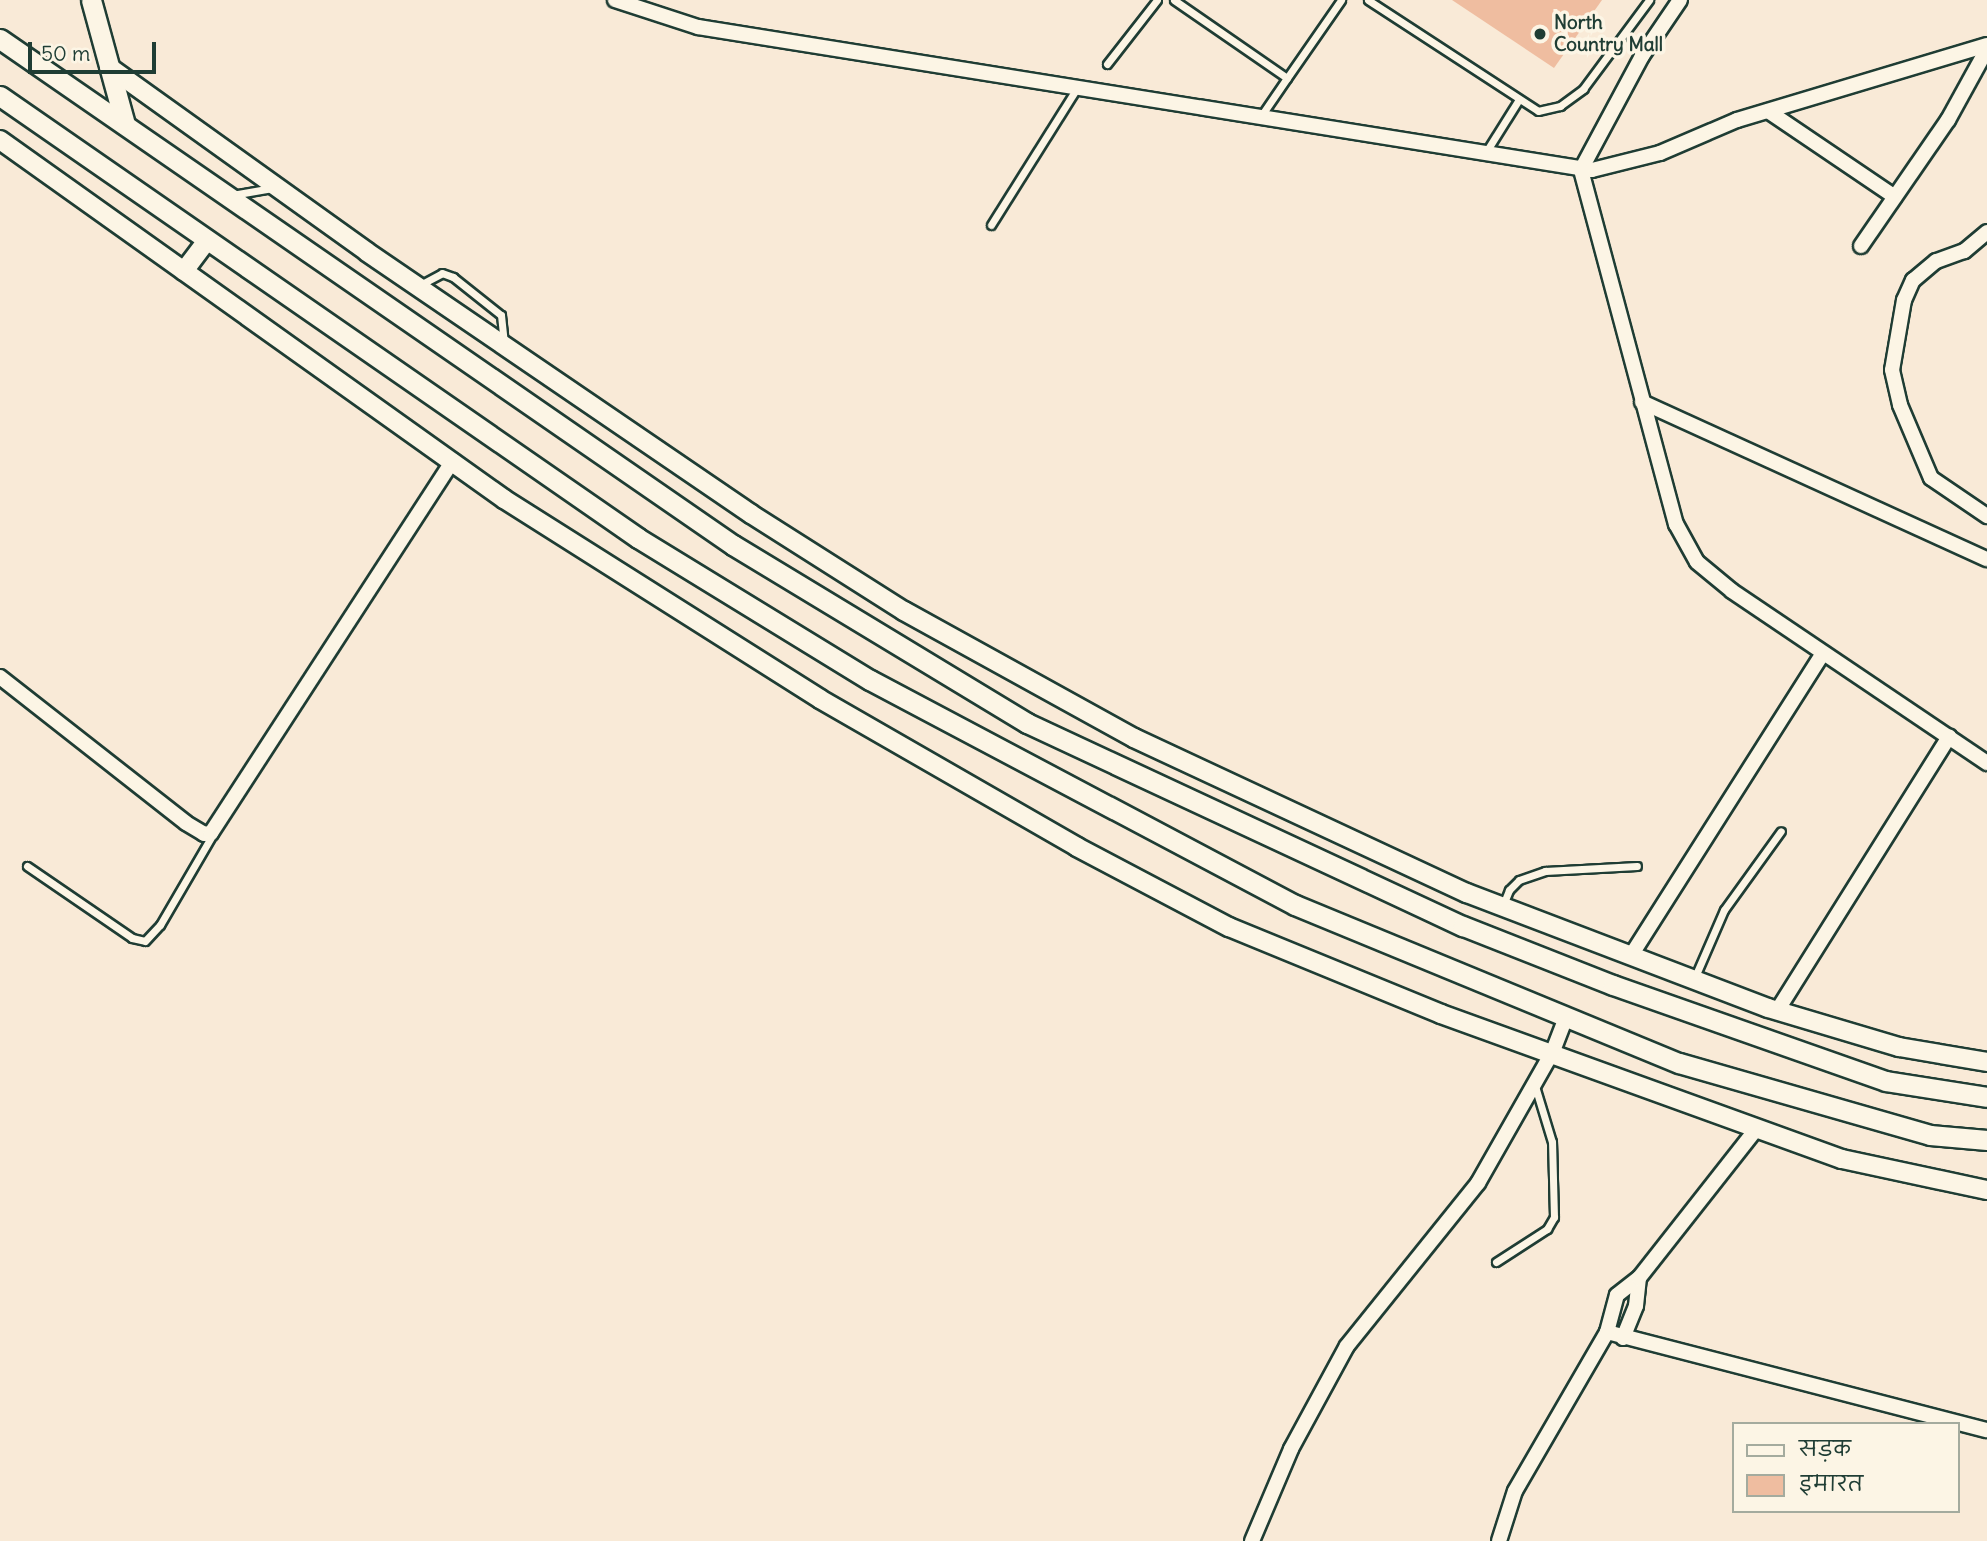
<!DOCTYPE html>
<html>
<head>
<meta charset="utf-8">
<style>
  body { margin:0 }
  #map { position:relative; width:1987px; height:1541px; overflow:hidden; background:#f9ead7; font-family:Delius,"Playpen Sans Deva",sans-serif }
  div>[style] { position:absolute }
  .building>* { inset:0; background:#efbda0 }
  .roads { filter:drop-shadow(2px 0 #1f3d34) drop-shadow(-2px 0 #1f3d34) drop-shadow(0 2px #1f3d34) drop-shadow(0 -2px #1f3d34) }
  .service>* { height:7px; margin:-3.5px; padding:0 3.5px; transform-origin:3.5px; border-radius:3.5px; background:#fcf5e5 }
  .minor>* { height:14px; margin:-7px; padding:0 7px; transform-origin:7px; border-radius:7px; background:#fcf5e5 }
  .tertiary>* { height:18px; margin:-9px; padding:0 9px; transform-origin:9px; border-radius:9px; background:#fcf5e5 }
  .secondary>* { height:19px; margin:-9.5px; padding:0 9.5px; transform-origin:9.5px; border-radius:9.5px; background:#fcf5e5 }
  .dots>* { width:19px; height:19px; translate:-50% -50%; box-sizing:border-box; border:4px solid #fcf5e5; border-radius:50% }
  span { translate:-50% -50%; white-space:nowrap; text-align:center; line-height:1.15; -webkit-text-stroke:7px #fcf5e5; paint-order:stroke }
  .poi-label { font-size:19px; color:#1f3d34; font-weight:700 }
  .left { translate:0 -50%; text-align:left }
  .legend { position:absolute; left:1732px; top:1422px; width:228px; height:91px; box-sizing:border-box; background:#fcf5e5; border:2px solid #a4ab9e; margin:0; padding:9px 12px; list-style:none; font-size:21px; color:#1f3d34 }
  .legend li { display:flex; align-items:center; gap:14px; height:35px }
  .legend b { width:35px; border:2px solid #a4ab9e }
  .scale { position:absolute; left:28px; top:42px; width:128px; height:32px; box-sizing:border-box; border:4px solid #1f3d34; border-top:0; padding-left:9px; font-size:21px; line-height:24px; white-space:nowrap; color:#1f3d34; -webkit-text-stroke:5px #fcf5e5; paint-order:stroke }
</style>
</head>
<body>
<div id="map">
  <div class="building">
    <div style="clip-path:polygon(1452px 0,1602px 0,1554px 68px)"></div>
  </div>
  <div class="roads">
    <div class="service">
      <div style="left:1174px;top:0;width:137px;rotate:34.6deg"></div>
      <div style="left:1287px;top:78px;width:95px;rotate:-55.3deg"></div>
      <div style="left:1368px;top:0;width:203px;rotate:33.1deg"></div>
      <div style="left:1538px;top:111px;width:23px;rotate:-13deg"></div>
      <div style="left:1560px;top:106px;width:29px;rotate:-36deg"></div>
      <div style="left:1583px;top:89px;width:111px;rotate:-53.4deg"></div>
      <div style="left:1107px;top:64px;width:81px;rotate:-52deg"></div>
      <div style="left:1261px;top:116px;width:46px;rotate:-55.6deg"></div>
      <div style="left:1486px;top:152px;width:60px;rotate:-57.9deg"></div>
      <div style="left:232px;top:195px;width:41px;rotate:-9.9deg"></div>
      <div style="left:991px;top:225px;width:162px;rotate:-57.9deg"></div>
      <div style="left:418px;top:286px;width:27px;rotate:-28deg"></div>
      <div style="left:442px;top:273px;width:12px;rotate:20deg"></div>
      <div style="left:453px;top:277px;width:61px;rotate:38.4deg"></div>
      <div style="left:501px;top:315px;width:27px;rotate:84deg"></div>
      <div style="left:27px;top:866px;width:127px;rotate:34.4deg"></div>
      <div style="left:132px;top:938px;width:13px;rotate:13deg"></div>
      <div style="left:145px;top:941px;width:22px;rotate:-47deg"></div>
      <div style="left:160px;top:925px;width:105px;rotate:-59.8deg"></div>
      <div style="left:1503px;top:905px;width:16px;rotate:-68deg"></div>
      <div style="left:1509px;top:890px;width:14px;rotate:-45deg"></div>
      <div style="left:1519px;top:880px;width:28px;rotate:-19deg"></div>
      <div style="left:1545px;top:871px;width:92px;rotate:-3.1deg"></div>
      <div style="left:1694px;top:979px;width:75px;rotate:-66.5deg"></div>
      <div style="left:1724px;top:910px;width:97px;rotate:-54.2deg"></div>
      <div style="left:1496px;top:1262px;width:61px;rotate:-32.9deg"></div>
      <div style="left:1547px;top:1229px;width:14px;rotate:-60deg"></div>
      <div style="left:1554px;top:1217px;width:75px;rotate:-91.5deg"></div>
      <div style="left:1552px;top:1142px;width:59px;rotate:-106.9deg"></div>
    </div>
    <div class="minor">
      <div style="left:615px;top:0;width:87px;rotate:18deg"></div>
      <div style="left:698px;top:27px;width:905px;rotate:9.09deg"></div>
      <div style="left:1592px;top:170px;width:70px;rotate:-14deg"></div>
      <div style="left:1660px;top:153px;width:84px;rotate:-23.2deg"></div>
      <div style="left:1737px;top:120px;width:261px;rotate:-16.7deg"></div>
      <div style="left:1680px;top:0;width:68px;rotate:124.2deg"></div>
      <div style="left:1642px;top:56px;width:129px;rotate:118.2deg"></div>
      <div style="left:1581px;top:170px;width:367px;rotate:75deg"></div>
      <div style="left:1676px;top:524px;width:43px;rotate:61.1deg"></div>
      <div style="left:1697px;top:562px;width:45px;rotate:39.6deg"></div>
      <div style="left:1732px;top:591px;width:308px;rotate:34deg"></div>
      <div style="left:1768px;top:111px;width:153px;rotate:34.1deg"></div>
      <div style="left:1987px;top:232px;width:30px;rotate:140deg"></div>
      <div style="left:1964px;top:251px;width:30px;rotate:160deg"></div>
      <div style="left:1936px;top:261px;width:30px;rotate:140deg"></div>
      <div style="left:1913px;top:280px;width:22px;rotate:114deg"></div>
      <div style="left:1904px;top:300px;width:71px;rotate:99.7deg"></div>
      <div style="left:1892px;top:370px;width:36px;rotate:77deg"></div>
      <div style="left:1900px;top:405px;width:79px;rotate:67deg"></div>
      <div style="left:1931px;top:478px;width:68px;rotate:34.2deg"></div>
      <div style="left:1861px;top:246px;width:153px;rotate:-55.4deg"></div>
      <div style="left:1948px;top:120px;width:81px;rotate:-61.2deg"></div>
      <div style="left:1642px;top:402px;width:379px;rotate:24.5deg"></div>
      <div style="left:0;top:677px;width:236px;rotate:38.1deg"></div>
      <div style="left:186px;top:823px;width:21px;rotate:31deg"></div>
      <div style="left:204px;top:834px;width:7px;rotate:-8deg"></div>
      <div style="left:211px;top:833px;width:444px;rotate:-57deg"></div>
      <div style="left:1632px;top:954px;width:356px;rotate:-57.6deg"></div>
      <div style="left:1777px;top:1011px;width:324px;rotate:-57.9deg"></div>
      <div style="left:1607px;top:1332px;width:392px;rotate:14.5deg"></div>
      <div style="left:1623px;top:1338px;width:35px;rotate:-68deg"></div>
      <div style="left:1636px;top:1306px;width:28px;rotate:-84deg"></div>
      <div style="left:1252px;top:1541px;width:100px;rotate:-67deg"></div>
      <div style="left:1291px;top:1449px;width:117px;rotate:-61.5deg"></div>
      <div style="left:1347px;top:1346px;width:209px;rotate:-51.2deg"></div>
      <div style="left:1478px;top:1183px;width:152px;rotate:-60.4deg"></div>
      <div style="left:1553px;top:1051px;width:36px;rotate:-69deg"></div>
      <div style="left:1499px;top:1541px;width:52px;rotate:-72.3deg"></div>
      <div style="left:1515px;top:1491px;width:184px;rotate:-59.9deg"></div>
      <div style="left:1607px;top:1332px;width:38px;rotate:-75deg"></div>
      <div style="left:1617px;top:1295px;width:28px;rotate:-38deg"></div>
      <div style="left:1639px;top:1278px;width:191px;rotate:-51.8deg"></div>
    </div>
    <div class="tertiary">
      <div style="left:109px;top:67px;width:317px;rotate:35.6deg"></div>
      <div style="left:367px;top:252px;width:465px;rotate:34.3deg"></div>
      <div style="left:751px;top:514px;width:181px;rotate:32.4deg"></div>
      <div style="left:904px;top:611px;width:263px;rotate:28.9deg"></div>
      <div style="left:1134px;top:738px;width:367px;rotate:25deg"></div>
      <div style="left:1467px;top:893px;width:322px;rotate:20.9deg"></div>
      <div style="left:1768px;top:1008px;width:137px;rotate:16.6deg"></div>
      <div style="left:1899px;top:1047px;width:89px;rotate:9.7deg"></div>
      <div style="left:0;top:140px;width:619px;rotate:35.46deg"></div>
      <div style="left:504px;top:499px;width:374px;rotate:32.3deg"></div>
      <div style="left:820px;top:699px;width:297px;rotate:29.9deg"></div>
      <div style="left:1077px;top:847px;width:172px;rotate:27.8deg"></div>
      <div style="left:1229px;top:927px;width:229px;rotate:22.3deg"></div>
      <div style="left:1441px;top:1014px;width:426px;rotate:19.9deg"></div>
      <div style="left:1842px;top:1159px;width:148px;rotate:12.1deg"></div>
      <div style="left:184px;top:271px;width:39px;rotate:-53deg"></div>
    </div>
    <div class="secondary">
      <div style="left:91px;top:0;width:129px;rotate:74.7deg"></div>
      <div style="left:0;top:39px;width:891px;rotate:34.62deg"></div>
      <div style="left:733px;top:545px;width:344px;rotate:31.2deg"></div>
      <div style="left:1027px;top:723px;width:481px;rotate:25deg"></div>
      <div style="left:1463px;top:926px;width:161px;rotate:21.5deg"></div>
      <div style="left:1613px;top:985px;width:289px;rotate:19.4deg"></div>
      <div style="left:1886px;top:1081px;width:102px;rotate:9deg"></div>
      <div style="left:0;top:96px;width:776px;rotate:34.71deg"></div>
      <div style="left:638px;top:538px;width:272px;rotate:31.5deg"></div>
      <div style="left:870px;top:680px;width:481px;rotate:27.9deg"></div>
      <div style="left:1295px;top:905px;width:415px;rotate:22.4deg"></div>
      <div style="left:1679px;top:1063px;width:261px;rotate:16deg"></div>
      <div style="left:1930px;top:1135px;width:57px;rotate:5deg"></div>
    </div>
  </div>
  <div class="dots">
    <div style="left:1540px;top:34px;background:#1f3d34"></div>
  </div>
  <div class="poi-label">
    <span class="left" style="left:1554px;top:34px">North<br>Country Mall</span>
  </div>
  <ul class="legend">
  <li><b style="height:9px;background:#fcf5e5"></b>सड़क</li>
  <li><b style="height:19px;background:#efbda0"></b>इमारत</li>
  </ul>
  <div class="scale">50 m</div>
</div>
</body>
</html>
